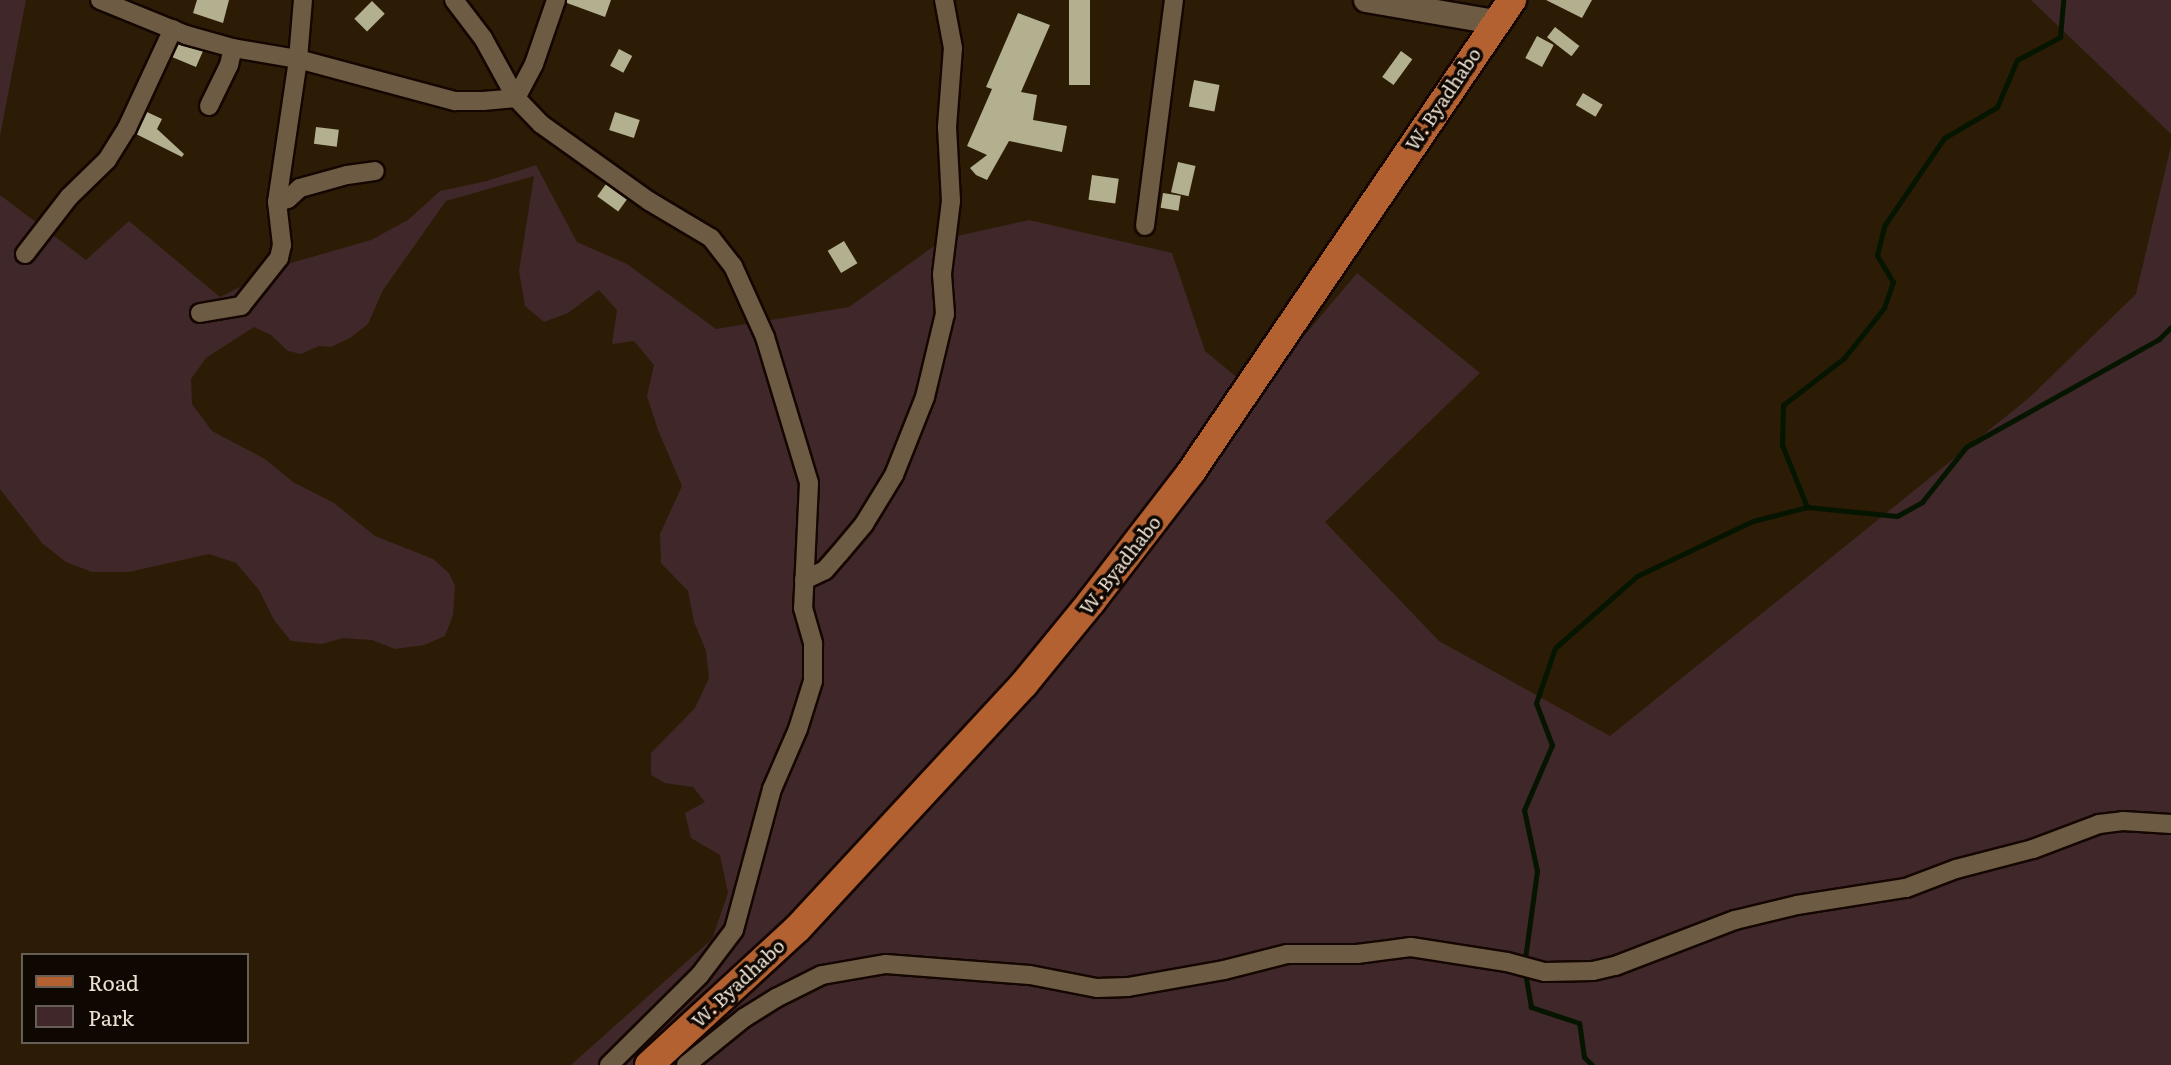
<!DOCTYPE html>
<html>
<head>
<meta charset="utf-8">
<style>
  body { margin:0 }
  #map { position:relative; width:2171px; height:1065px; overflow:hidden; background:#2c1c05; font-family:Literata,serif }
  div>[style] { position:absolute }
  .green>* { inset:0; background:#402729 }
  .stream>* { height:5px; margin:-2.5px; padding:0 2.5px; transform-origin:2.5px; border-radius:2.5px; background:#061500 }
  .building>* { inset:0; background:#b3b090; transform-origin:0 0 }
  .roads { filter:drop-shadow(2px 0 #140600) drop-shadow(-2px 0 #140600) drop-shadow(0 2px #140600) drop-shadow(0 -2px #140600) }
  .street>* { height:18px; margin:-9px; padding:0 9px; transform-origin:9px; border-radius:9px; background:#6e5b43 }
  .secondary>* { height:24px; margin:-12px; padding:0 12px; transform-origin:12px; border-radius:12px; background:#6e5b43 }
  .primary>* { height:28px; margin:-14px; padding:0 14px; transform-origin:14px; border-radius:14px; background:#b46132 }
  span { translate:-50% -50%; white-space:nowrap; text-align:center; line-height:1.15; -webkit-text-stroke:7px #0f0802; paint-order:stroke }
  .street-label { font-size:19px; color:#ebe0d2 }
  .legend { position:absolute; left:21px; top:953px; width:228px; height:91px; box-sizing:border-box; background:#0f0802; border:2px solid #675e55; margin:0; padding:9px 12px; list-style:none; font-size:21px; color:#ebe0d2 }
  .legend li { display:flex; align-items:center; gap:14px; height:35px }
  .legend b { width:35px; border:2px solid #675e55 }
</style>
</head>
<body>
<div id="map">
  <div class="green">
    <div style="clip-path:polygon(0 0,26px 0,0 136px)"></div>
    <div style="clip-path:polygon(2031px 0,2171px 0,2171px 134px)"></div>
    <div style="clip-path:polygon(2171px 146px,2171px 1065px,571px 1065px,712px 939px,728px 893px,720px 855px,691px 838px,685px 813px,705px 802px,693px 787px,665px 783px,651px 775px,651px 753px,695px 708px,709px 678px,706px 651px,694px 622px,688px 591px,661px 563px,660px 534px,682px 486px,658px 430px,647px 396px,654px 365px,634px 341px,612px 344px,617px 310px,599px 290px,568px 313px,544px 322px,525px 306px,519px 271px,534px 176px,446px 201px,383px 290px,368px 324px,350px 338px,331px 347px,319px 346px,301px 354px,288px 351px,271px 335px,254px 327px,206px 358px,191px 379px,192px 404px,212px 431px,265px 459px,293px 482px,334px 503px,375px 536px,433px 559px,449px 573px,455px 586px,453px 615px,445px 636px,424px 645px,395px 649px,372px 640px,343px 638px,322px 644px,291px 641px,274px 620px,259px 590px,236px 563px,209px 554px,129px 572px,92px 572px,66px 562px,42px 543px,0 489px,0 195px,86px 260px,129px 221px,220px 297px,284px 265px,371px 240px,408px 220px,440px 191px,487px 181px,536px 165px,577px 242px,627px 264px,716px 329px,849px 307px,944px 239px,1029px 220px,1172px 253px,1205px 351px,1256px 393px,1357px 273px,1480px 373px,1325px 522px,1439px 641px,1610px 736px,2030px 397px,2136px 294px)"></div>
  </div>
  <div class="stream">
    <div style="left:1807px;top:507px;width:67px;rotate:-112deg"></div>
    <div style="left:1782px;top:445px;width:40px;rotate:-88.6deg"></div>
    <div style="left:1783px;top:405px;width:77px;rotate:-37.6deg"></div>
    <div style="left:1844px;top:358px;width:64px;rotate:-51.3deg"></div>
    <div style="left:1884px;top:308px;width:28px;rotate:-71deg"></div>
    <div style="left:1893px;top:282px;width:31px;rotate:-121deg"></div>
    <div style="left:1877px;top:255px;width:30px;rotate:-76deg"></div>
    <div style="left:1884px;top:226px;width:107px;rotate:-55.7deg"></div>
    <div style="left:1944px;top:138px;width:61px;rotate:-30.3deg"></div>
    <div style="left:1997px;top:107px;width:51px;rotate:-66.9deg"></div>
    <div style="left:2017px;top:60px;width:49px;rotate:-28.1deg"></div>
    <div style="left:2060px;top:37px;width:37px;rotate:-85deg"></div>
    <div style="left:1592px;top:1065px;width:11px;rotate:-135deg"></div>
    <div style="left:1584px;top:1057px;width:34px;rotate:-98deg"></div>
    <div style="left:1579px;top:1023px;width:51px;rotate:-161.6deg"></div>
    <div style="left:1531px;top:1007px;width:42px;rotate:-99.7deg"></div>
    <div style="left:1524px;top:966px;width:96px;rotate:-82.2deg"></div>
    <div style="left:1537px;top:871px;width:62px;rotate:-102deg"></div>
    <div style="left:1524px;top:810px;width:71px;rotate:-66.7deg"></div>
    <div style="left:1552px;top:745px;width:45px;rotate:-110.9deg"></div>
    <div style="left:1536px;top:703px;width:58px;rotate:-70.9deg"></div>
    <div style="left:1555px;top:648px;width:109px;rotate:-41.3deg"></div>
    <div style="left:1637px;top:576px;width:128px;rotate:-25.4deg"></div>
    <div style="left:1753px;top:521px;width:56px;rotate:-14.5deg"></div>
    <div style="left:1807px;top:507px;width:90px;rotate:5.7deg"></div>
    <div style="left:1897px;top:516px;width:29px;rotate:-29deg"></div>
    <div style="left:1922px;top:502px;width:70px;rotate:-51.3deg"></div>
    <div style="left:1966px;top:447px;width:221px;rotate:-29.2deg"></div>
    <div style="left:2159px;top:339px;width:17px;rotate:-45deg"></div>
  </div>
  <div class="building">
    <div style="clip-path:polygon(197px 0,229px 0,223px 23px,193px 13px)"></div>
    <div style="clip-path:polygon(567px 0,611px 0,605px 17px,567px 3px)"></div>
    <div style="left:1069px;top:0;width:21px;height:85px"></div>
    <div style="clip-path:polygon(1546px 0,1592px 0,1582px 18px)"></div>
    <div style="left:372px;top:1px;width:18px;height:25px;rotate:45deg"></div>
    <div style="clip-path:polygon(1018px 13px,1050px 25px,1021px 92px,1037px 95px,1033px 120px,1067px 126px,1062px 152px,1009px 141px,987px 180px,976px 175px,970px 168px,987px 155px,967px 146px,992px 89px,986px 87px)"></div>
    <div style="left:1555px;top:27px;width:31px;height:13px;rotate:38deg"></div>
    <div style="left:1537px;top:36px;width:19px;height:25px;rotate:28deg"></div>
    <div style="clip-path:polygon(178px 44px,203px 51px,196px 67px,172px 57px)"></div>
    <div style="left:619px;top:49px;width:15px;height:19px;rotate:28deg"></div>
    <div style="left:1401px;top:51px;width:14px;height:32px;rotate:36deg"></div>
    <div style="left:1194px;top:80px;width:26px;height:27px;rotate:11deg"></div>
    <div style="left:1583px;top:93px;width:23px;height:14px;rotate:31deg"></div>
    <div style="clip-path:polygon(147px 112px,162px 119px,157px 129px,184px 154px,182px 157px,136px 134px)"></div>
    <div style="left:615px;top:112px;width:26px;height:19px;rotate:18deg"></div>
    <div style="left:316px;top:127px;width:23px;height:17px;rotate:7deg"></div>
    <div style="left:1178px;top:162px;width:18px;height:31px;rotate:13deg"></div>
    <div style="left:1092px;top:175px;width:27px;height:25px;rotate:8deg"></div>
    <div style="left:606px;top:184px;width:26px;height:15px;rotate:36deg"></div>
    <div style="left:1163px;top:193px;width:18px;height:15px;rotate:9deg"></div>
    <div style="left:844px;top:241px;width:26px;height:19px;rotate:59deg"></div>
  </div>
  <div class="roads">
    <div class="street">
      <div style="left:100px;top:0;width:93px;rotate:22.1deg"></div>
      <div style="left:186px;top:35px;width:49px;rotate:15.5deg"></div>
      <div style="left:233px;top:48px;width:66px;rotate:9.6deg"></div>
      <div style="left:298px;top:59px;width:163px;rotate:15deg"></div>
      <div style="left:455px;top:101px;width:28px"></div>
      <div style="left:483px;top:101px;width:33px;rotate:-5deg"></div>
      <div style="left:516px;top:98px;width:38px;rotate:-62deg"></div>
      <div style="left:534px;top:64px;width:68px;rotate:-71deg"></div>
      <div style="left:454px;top:0;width:48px;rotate:52.7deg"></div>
      <div style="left:483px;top:38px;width:68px;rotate:61.2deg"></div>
      <div style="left:516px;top:98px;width:36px;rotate:46deg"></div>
      <div style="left:541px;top:124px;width:133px;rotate:35.5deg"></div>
      <div style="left:649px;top:201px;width:72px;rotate:30.8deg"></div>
      <div style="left:711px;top:238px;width:36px;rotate:52deg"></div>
      <div style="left:733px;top:266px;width:78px;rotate:65.7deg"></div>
      <div style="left:765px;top:337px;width:152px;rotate:73.2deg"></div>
      <div style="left:809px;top:483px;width:125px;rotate:92.7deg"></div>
      <div style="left:803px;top:608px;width:37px;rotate:74deg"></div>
      <div style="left:813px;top:644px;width:37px;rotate:90deg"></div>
      <div style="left:813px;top:681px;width:50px;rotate:107.4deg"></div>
      <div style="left:798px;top:729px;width:65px;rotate:113.4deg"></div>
      <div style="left:772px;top:789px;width:146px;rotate:105.1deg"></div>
      <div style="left:734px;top:930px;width:56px;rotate:127.1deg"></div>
      <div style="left:700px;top:975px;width:128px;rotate:135.3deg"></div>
      <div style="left:209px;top:106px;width:46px;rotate:-64deg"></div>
      <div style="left:229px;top:65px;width:17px;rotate:-77deg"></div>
      <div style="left:277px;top:202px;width:11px;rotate:-15deg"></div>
      <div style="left:288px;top:199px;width:16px;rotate:-43deg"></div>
      <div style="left:300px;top:188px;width:49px;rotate:-15.5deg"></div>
      <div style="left:347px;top:175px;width:28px;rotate:-8deg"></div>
      <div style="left:1145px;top:226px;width:228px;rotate:-82.7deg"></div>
      <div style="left:25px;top:254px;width:72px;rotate:-52.3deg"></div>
      <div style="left:69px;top:197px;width:53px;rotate:-44.2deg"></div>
      <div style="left:107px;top:160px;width:38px;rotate:-58deg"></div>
      <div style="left:127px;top:128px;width:109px;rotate:-65.1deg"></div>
      <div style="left:200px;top:313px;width:42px;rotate:-9.7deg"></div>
      <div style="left:241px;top:306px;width:61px;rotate:-51.6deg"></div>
      <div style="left:279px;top:258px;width:13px;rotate:-77deg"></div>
      <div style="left:282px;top:245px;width:43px;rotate:-96.6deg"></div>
      <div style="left:277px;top:202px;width:145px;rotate:-81.6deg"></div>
      <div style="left:298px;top:59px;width:59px;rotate:-85.2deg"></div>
      <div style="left:804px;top:580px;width:23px;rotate:-25deg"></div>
      <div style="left:825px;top:570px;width:21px;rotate:-49deg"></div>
      <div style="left:839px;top:554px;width:39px;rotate:-50deg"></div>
      <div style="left:864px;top:524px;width:57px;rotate:-58.5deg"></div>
      <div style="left:894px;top:475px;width:84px;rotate:-68.3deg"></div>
      <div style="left:925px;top:397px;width:85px;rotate:-76.5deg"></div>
      <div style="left:945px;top:314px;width:40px;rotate:-94.3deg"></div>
      <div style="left:942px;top:274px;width:74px;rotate:-83deg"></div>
      <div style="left:951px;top:201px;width:74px;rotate:-93.1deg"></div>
      <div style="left:947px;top:127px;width:79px;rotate:-85.7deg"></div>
      <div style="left:953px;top:48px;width:49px;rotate:-100.6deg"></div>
      <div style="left:686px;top:1065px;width:75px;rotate:-39deg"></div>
      <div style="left:744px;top:1018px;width:38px;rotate:-32deg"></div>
      <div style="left:776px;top:998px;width:51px;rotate:-26.6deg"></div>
      <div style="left:822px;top:975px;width:65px;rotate:-9.8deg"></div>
      <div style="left:886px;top:964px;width:144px;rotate:4.4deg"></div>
      <div style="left:1030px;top:975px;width:68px;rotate:11deg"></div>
      <div style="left:1097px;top:988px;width:31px;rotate:-2deg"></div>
      <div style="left:1128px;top:987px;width:97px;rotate:-10deg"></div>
      <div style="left:1224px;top:970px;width:65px;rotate:-14.3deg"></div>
      <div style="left:1287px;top:954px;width:70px"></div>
      <div style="left:1357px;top:954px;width:54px;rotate:-7.4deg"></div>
      <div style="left:1411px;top:947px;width:97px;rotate:8.9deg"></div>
      <div style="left:1507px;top:962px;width:39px;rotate:15deg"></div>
      <div style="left:1545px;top:972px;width:48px;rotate:-1.2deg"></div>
      <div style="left:1593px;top:971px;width:23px;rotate:-13deg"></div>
      <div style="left:1615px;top:966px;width:129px;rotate:-21deg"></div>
      <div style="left:1735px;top:920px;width:64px;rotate:-13.6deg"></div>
      <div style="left:1797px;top:905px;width:110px;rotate:-8.9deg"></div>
      <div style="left:1906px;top:888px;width:53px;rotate:-20.8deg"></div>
      <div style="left:1956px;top:869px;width:80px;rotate:-14.6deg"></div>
      <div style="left:2033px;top:849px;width:71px;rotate:-20.7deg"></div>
      <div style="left:2099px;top:824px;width:24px;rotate:-7deg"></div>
      <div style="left:2123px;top:821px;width:48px;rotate:3.6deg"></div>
    </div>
    <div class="secondary">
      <div style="left:1366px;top:0;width:131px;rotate:9.7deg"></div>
    </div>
    <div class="primary">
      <div style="left:649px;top:1065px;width:202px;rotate:-42.6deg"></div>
      <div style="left:798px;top:928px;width:333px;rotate:-47.2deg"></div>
      <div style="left:1024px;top:684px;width:106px;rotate:-50.7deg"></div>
      <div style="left:1091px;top:602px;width:164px;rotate:-52.4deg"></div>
      <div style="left:1191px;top:472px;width:571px;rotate:-55.78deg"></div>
    </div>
  </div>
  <div class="street-label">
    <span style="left:1443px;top:99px;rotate:-56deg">W. Byadhabo</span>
    <span style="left:1120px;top:565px;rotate:-52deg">W. Byadhabo</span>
    <span style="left:738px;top:983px;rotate:-43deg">W. Byadhabo</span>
  </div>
  <ul class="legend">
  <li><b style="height:9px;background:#b46132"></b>Road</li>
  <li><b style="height:19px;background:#402729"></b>Park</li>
  </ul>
</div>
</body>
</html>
